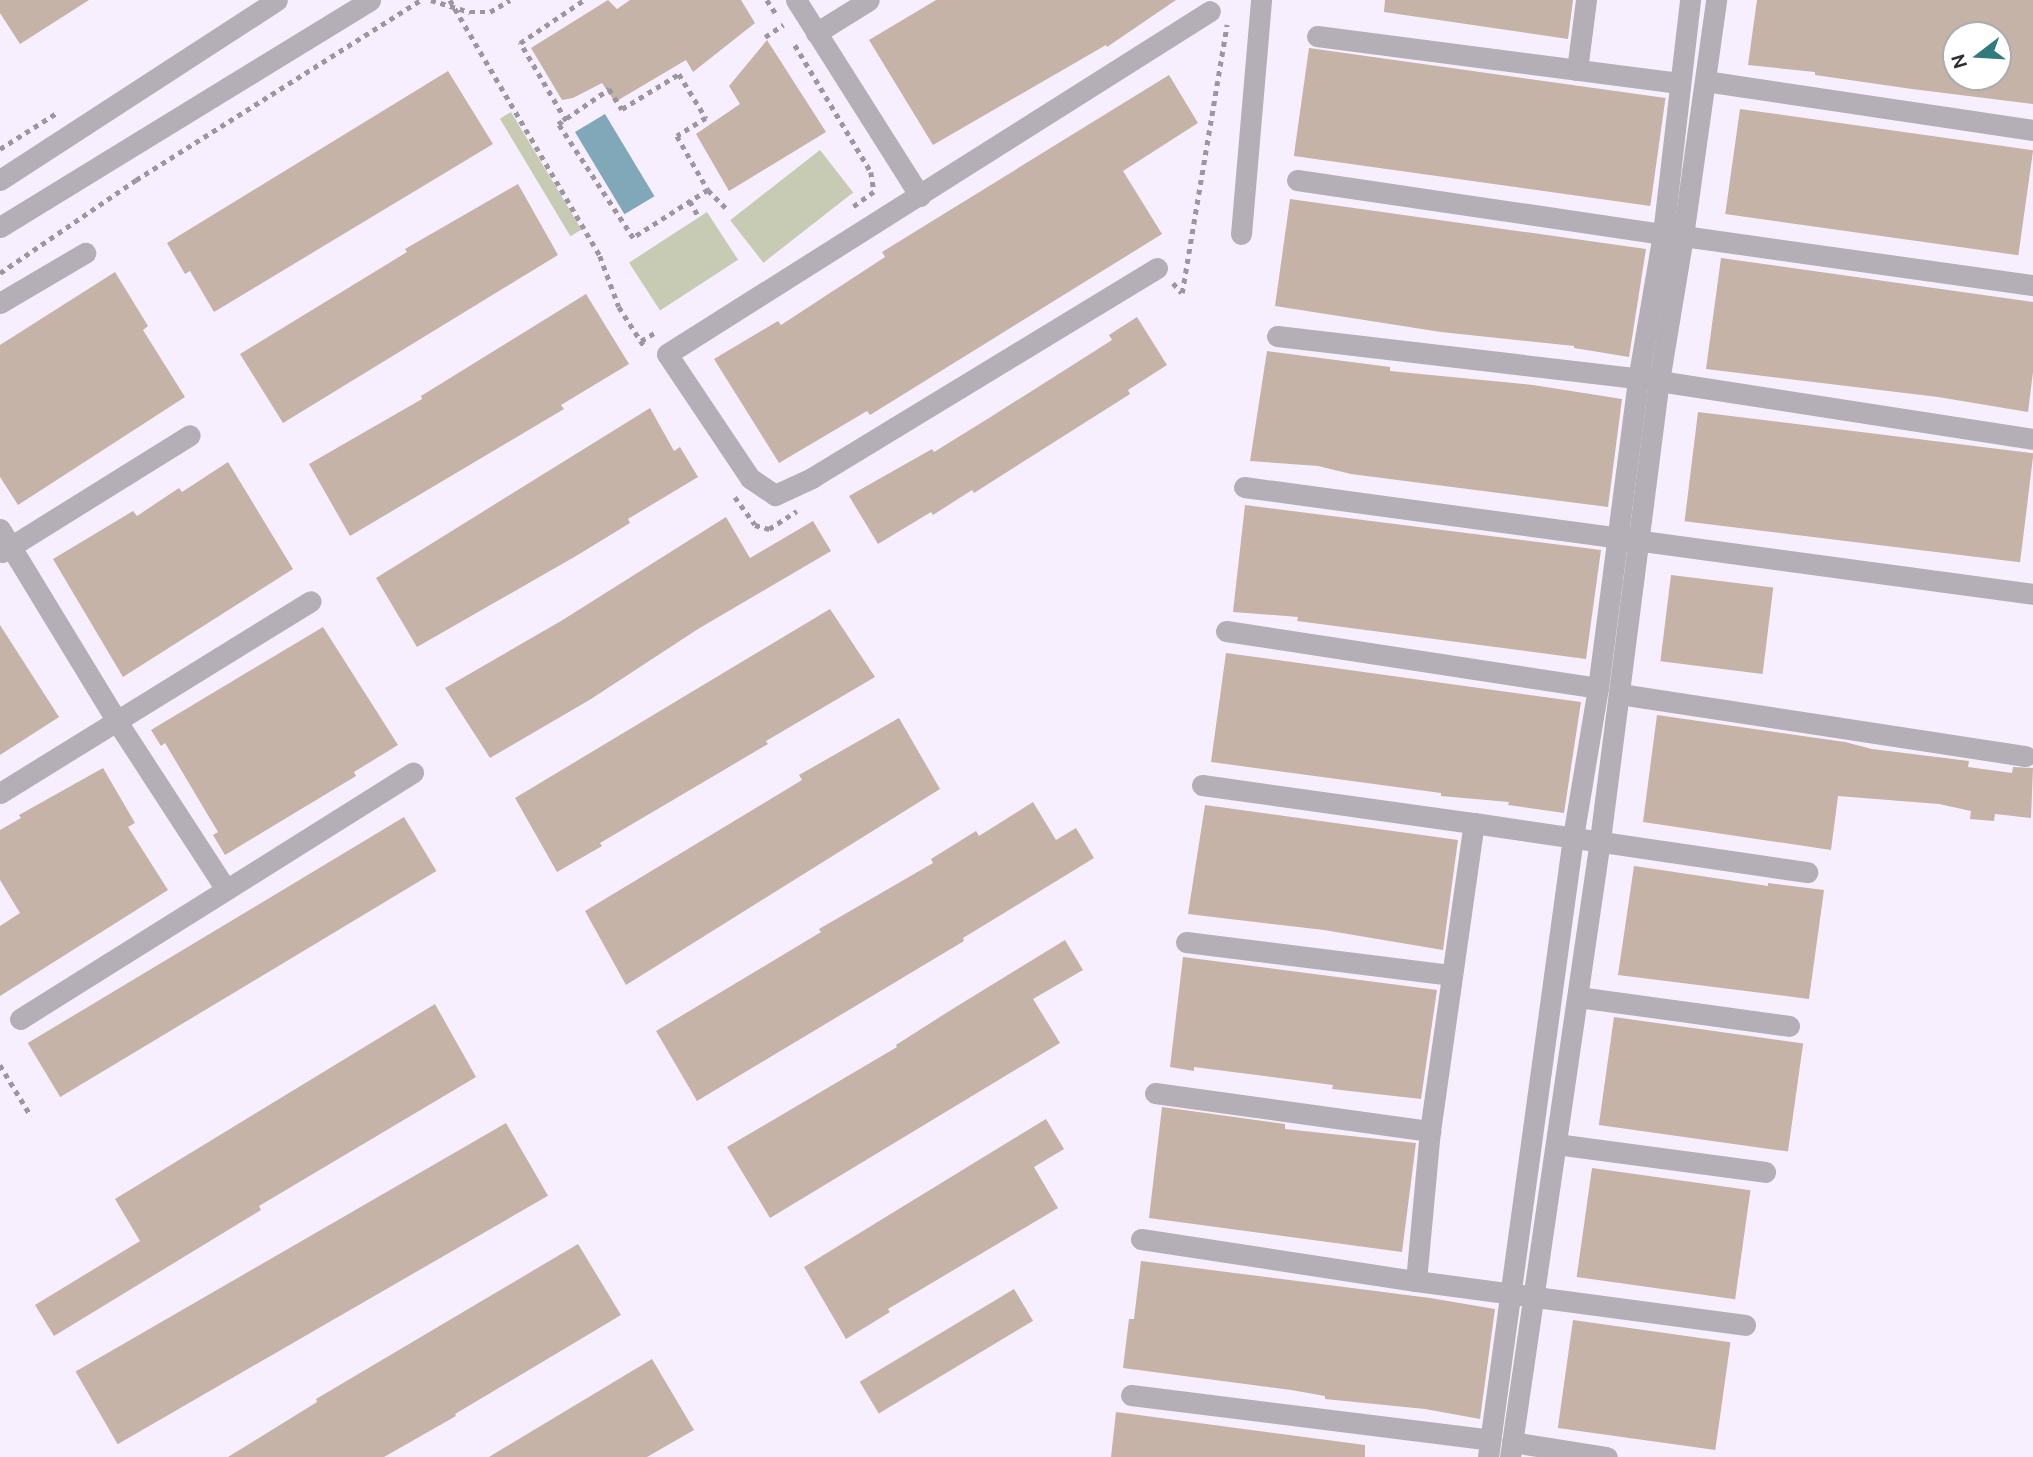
<!DOCTYPE html>
<html>
<head>
<meta charset="utf-8">
<style>
  body { margin:0 }
  #map { position:relative; width:2033px; height:1457px; overflow:hidden; background:#f8effe; font-family:Ubuntu,sans-serif }
  div>[style] { position:absolute }
  .green>* { inset:0; background:#c8cbb3; transform-origin:0 0 }
  .water>* { inset:0; background:#81a8b9; transform-origin:0 0 }
  .building>* { inset:0; background:#c5b3a7; transform-origin:0 0 }
  .path>* { height:4.5px; margin-top:-2.25px; transform-origin:0; background:repeating-linear-gradient(90deg,#9d96a1 0 5px,transparent 0 10px) }
  .street>* { height:21px; margin:-10.5px; padding:0 10.5px; transform-origin:10.5px; border-radius:10.5px; background:#b4afb6 }
  span { translate:-50% -50%; white-space:nowrap; text-align:center; line-height:1.15; -webkit-text-stroke:5px #fff; paint-order:stroke }
  .north { position:absolute; left:1942px; top:21px; width:70px; height:70px; box-sizing:border-box; background:#fff; border:2px solid #adabae; border-radius:50%; rotate:253deg; font-size:19px; font-weight:700; line-height:28px; text-align:center; color:#312d34 }
  .north::after { content:''; display:block; margin:auto; width:24px; height:32px; background:#317b7f; clip-path:polygon(50% 0,100% 100%,50% 72%,0 100%) }
</style>
</head>
<body>
<div id="map">
  <div class="green">
    <div style="left:511px;top:112px;width:137px;height:13px;rotate:59deg"></div>
    <div style="left:820px;top:150px;width:54px;height:114px;rotate:52deg"></div>
    <div style="left:707px;top:212px;width:57px;height:93px;rotate:57deg"></div>
  </div>
  <div class="water">
    <div style="left:605px;top:114px;width:96px;height:35px;rotate:59deg"></div>
  </div>
  <div class="building">
    <div style="clip-path:polygon(0 0,89px 0,20px 44px,0 13px)"></div>
    <div style="clip-path:polygon(608px 0,617px 9px,630px 0,741px 0,755px 23px,693px 72px,686px 60px,615px 102px,602px 83px,573px 98px,562px 100px,531px 48px)"></div>
    <div style="clip-path:polygon(936px 0,1176px 0,1107px 47px,1106px 45px,933px 145px,869px 40px)"></div>
    <div style="clip-path:polygon(1385px 0,1573px 0,1568px 39px,1384px 12px)"></div>
    <div style="clip-path:polygon(evenodd,1757px 0,2033px 0,2033px 104px,1912px 89px,1815px 75px,1815px 72px,1748px 65px,1757px 0,1956px 35px,1998px 35px,1998px 77px,1956px 77px,1956px 35px)"></div>
    <div style="clip-path:polygon(767px 40px,826px 132px,729px 191px,696px 134px,740px 104px,729px 86px)"></div>
    <div style="left:1309px;top:48px;width:360px;height:109px;rotate:8deg"></div>
    <div style="clip-path:polygon(448px 71px,493px 144px,214px 312px,190px 271px,185px 274px,167px 243px)"></div>
    <div style="clip-path:polygon(1169px 75px,1198px 123px,1123px 171px,1162px 234px,870px 415px,867px 411px,779px 463px,714px 359px,778px 321px,781px 325px,885px 257px,882px 252px)"></div>
    <div style="left:1740px;top:109px;width:296px;height:106px;rotate:8deg"></div>
    <div style="clip-path:polygon(518px 184px,558px 255px,283px 423px,240px 354px,407px 252px,405px 249px)"></div>
    <div style="clip-path:polygon(1290px 199px,1646px 249px,1629px 357px,1574px 348px,1574px 346px,1441px 332px,1275px 306px)"></div>
    <div style="clip-path:polygon(1721px 258px,2033px 302px,2033px 372px,2028px 412px,1938px 397px,1706px 369px)"></div>
    <div style="clip-path:polygon(115px 272px,148px 326px,143px 330px,185px 397px,18px 505px,0 477px,0 345px)"></div>
    <div style="clip-path:polygon(586px 294px,629px 364px,561px 405px,564px 409px,350px 536px,309px 464px,422px 399px,421px 396px)"></div>
    <div style="clip-path:polygon(1137px 317px,1167px 365px,1128px 390px,1130px 394px,974px 493px,972px 490px,933px 515px,931px 512px,878px 544px,849px 496px,932px 449px,934px 452px,989px 418px,1112px 340px,1109px 335px)"></div>
    <div style="clip-path:polygon(1267px 351px,1390px 367px,1390px 371px,1533px 385px,1622px 399px,1608px 507px,1351px 474px,1318px 466px,1250px 461px)"></div>
    <div style="clip-path:polygon(650px 408px,674px 451px,680px 447px,698px 477px,628px 519px,630px 523px,576px 556px,417px 647px,376px 578px)"></div>
    <div style="left:1698px;top:412px;width:338px;height:110px;rotate:7deg"></div>
    <div style="clip-path:polygon(228px 462px,293px 569px,123px 677px,53px 559px,133px 511px,137px 516px,179px 488px,182px 492px)"></div>
    <div style="clip-path:polygon(1245px 505px,1601px 550px,1586px 659px,1297px 621px,1298px 617px,1233px 612px)"></div>
    <div style="clip-path:polygon(726px 517px,750px 558px,813px 521px,831px 551px,698px 629px,591px 699px,490px 758px,445px 688px,561px 621px)"></div>
    <div style="left:1671px;top:575px;width:103px;height:87px;rotate:7deg"></div>
    <div style="clip-path:polygon(830px 609px,875px 677px,766px 741px,768px 744px,600px 843px,602px 846px,557px 872px,515px 798px)"></div>
    <div style="clip-path:polygon(0 625px,59px 717px,0 755px)"></div>
    <div style="clip-path:polygon(323px 627px,398px 745px,354px 772px,356px 776px,225px 855px,213px 835px,218px 832px,165px 743px,161px 746px,151px 730px)"></div>
    <div style="clip-path:polygon(1226px 653px,1581px 702px,1564px 813px,1508px 805px,1509px 802px,1441px 796px,1441px 793px,1211px 762px)"></div>
    <div style="clip-path:polygon(1657px 715px,1845px 742px,1872px 749px,1969px 761px,1968px 767px,2012px 773px,2013px 767px,2033px 768px,2031px 818px,1995px 814px,1994px 821px,1970px 819px,1971px 811px,1939px 804px,1838px 796px,1831px 850px,1643px 822px)"></div>
    <div style="clip-path:polygon(899px 718px,940px 789px,626px 985px,585px 911px,802px 780px,799px 775px)"></div>
    <div style="clip-path:polygon(103px 768px,135px 823px,128px 827px,168px 890px,0 996px,0 926px,20px 913px,0 880px,0 830px,21px 818px,19px 815px)"></div>
    <div style="clip-path:polygon(1033px 802px,1056px 840px,1076px 828px,1094px 858px,963px 938px,964px 941px,697px 1101px,656px 1031px,821px 932px,819px 929px,933px 863px,931px 859px,976px 831px,979px 836px)"></div>
    <div style="clip-path:polygon(1205px 805px,1458px 840px,1443px 950px,1324px 930px,1188px 914px)"></div>
    <div style="left:404px;top:817px;width:63px;height:439px;rotate:59deg"></div>
    <div style="clip-path:polygon(1634px 866px,1768px 886px,1768px 883px,1824px 890px,1809px 999px,1618px 975px)"></div>
    <div style="clip-path:polygon(1065px 940px,1083px 970px,1033px 999px,1060px 1043px,770px 1218px,727px 1147px,897px 1047px,896px 1045px,946px 1013px)"></div>
    <div style="clip-path:polygon(1183px 957px,1437px 990px,1421px 1099px,1332px 1089px,1333px 1085px,1194px 1067px,1194px 1071px,1170px 1067px)"></div>
    <div style="clip-path:polygon(435px 1004px,476px 1077px,259px 1206px,261px 1210px,54px 1336px,35px 1305px,140px 1241px,115px 1199px)"></div>
    <div style="left:1614px;top:1017px;width:191px;height:109px;rotate:8deg"></div>
    <div style="clip-path:polygon(1162px 1107px,1285px 1124px,1285px 1129px,1416px 1143px,1402px 1252px,1149px 1218px)"></div>
    <div style="clip-path:polygon(1046px 1119px,1064px 1149px,1034px 1167px,1058px 1208px,888px 1309px,890px 1312px,846px 1339px,804px 1267px)"></div>
    <div style="left:506px;top:1123px;width:84px;height:497px;rotate:60deg"></div>
    <div style="left:1592px;top:1168px;width:160px;height:110px;rotate:8deg"></div>
    <div style="clip-path:polygon(578px 1244px,621px 1315px,455px 1414px,456px 1416px,384px 1457px,228px 1457px,317px 1402px,316px 1399px)"></div>
    <div style="clip-path:polygon(1141px 1261px,1430px 1298px,1495px 1309px,1480px 1419px,1425px 1409px,1325px 1399px,1325px 1396px,1291px 1390px,1123px 1368px,1129px 1319px,1134px 1319px)"></div>
    <div style="left:1014px;top:1289px;width:37px;height:180px;rotate:59deg"></div>
    <div style="left:1573px;top:1320px;width:159px;height:109px;rotate:8deg"></div>
    <div style="clip-path:polygon(652px 1359px,694px 1430px,647px 1457px,489px 1457px)"></div>
    <div style="clip-path:polygon(1116px 1412px,1365px 1445px,1365px 1457px,1111px 1457px)"></div>
  </div>
  <div class="path">
    <div style="left:431px;top:0;width:41px;rotate:17.1deg"></div>
    <div style="left:470px;top:12px;width:20px"></div>
    <div style="left:490px;top:12px;width:23px;rotate:-31deg"></div>
    <div style="left:450px;top:0;width:297px;rotate:59.6deg"></div>
    <div style="left:600px;top:256px;width:54px;rotate:69.6deg"></div>
    <div style="left:619px;top:307px;width:50px;rotate:57.3deg"></div>
    <div style="left:767px;top:0;width:17px;rotate:57deg"></div>
    <div style="left:765px;top:37px;width:22px;rotate:-34deg"></div>
    <div style="left:795px;top:45px;width:148px;rotate:59.1deg"></div>
    <div style="left:871px;top:172px;width:20px;rotate:81deg"></div>
    <div style="left:874px;top:192px;width:26px;rotate:144deg"></div>
    <div style="left:679px;top:74px;width:52px;rotate:58.5deg"></div>
    <div style="left:706px;top:118px;width:34px;rotate:148deg"></div>
    <div style="left:677px;top:136px;width:62px;rotate:60.1deg"></div>
    <div style="left:708px;top:190px;width:89px;rotate:147.4deg"></div>
    <div style="left:633px;top:238px;width:136px;rotate:-123.3deg"></div>
    <div style="left:558px;top:124px;width:62px;rotate:-34.5deg"></div>
    <div style="left:609px;top:89px;width:24px;rotate:57deg"></div>
    <div style="left:622px;top:109px;width:67px;rotate:-31.6deg"></div>
    <div style="left:566px;top:121px;width:91px;rotate:-120.5deg"></div>
    <div style="left:520px;top:43px;width:77px;rotate:-33.9deg"></div>
    <div style="left:0;top:149px;width:69px;rotate:-32.5deg"></div>
    <div style="left:708px;top:190px;width:28px;rotate:45deg"></div>
    <div style="left:690px;top:201px;width:18px;rotate:61deg"></div>
    <div style="left:0;top:273px;width:165px;rotate:-34.4deg"></div>
    <div style="left:136px;top:180px;width:337px;rotate:-32.3deg"></div>
    <div style="left:1173px;top:283px;width:13px;rotate:48deg"></div>
    <div style="left:1182px;top:293px;width:272px;rotate:-80.5deg"></div>
    <div style="left:641px;top:341px;width:17px;rotate:-31deg"></div>
    <div style="left:735px;top:497px;width:34px;rotate:54deg"></div>
    <div style="left:755px;top:525px;width:15px;rotate:16deg"></div>
    <div style="left:769px;top:529px;width:33px;rotate:-33deg"></div>
    <div style="left:0;top:1065px;width:60px;rotate:58.7deg"></div>
  </div>
  <div class="street">
    <div style="left:796px;top:0;width:232px;rotate:57.7deg"></div>
    <div style="left:816px;top:33px;width:62px;rotate:-31.9deg"></div>
    <div style="left:1317px;top:36px;width:365px;rotate:7.4deg"></div>
    <div style="left:1577px;top:70px;width:71px;rotate:-82.7deg"></div>
    <div style="left:1705px;top:81px;width:332px;rotate:8.5deg"></div>
    <div style="left:0;top:180px;width:330px;rotate:-33deg"></div>
    <div style="left:1297px;top:180px;width:370px;rotate:8.4deg"></div>
    <div style="left:0;top:227px;width:434px;rotate:-31.5deg"></div>
    <div style="left:1241px;top:234px;width:235px;rotate:-85.1deg"></div>
    <div style="left:1683px;top:236px;width:353px;rotate:8deg"></div>
    <div style="left:1157px;top:268px;width:404px;rotate:148.7deg"></div>
    <div style="left:812px;top:478px;width:41px;rotate:155.3deg"></div>
    <div style="left:775px;top:495px;width:30px;rotate:-146deg"></div>
    <div style="left:750px;top:478px;width:149px;rotate:-123.8deg"></div>
    <div style="left:667px;top:354px;width:642px;rotate:-32.28deg"></div>
    <div style="left:0;top:303px;width:99px;rotate:-30.5deg"></div>
    <div style="left:1277px;top:336px;width:385px;rotate:6.7deg"></div>
    <div style="left:1659px;top:381px;width:378px;rotate:8.8deg"></div>
    <div style="left:1244px;top:487px;width:796px;rotate:7.72deg"></div>
    <div style="left:0;top:529px;width:223px;rotate:58.7deg"></div>
    <div style="left:116px;top:720px;width:200px;rotate:57deg"></div>
    <div style="left:2px;top:552px;width:221px;rotate:-31.9deg"></div>
    <div style="left:1226px;top:631px;width:376px;rotate:8.7deg"></div>
    <div style="left:1620px;top:694px;width:410px;rotate:8.7deg"></div>
    <div style="left:1202px;top:785px;width:275px;rotate:8deg"></div>
    <div style="left:0;top:793px;width:365px;rotate:-31.7deg"></div>
    <div style="left:1186px;top:942px;width:266px;rotate:7.1deg"></div>
    <div style="left:1578px;top:997px;width:213px;rotate:7.8deg"></div>
    <div style="left:20px;top:1019px;width:464px;rotate:-32.1deg"></div>
    <div style="left:1155px;top:1093px;width:278px;rotate:7.9deg"></div>
    <div style="left:1556px;top:1144px;width:211px;rotate:7.6deg"></div>
    <div style="left:1141px;top:1239px;width:278px;rotate:8.7deg"></div>
    <div style="left:1416px;top:1281px;width:332px;rotate:7.6deg"></div>
    <div style="left:1416px;top:1281px;width:151px;rotate:-84.7deg"></div>
    <div style="left:1430px;top:1131px;width:311px;rotate:-81.9deg"></div>
    <div style="left:1474px;top:823px;width:337px;rotate:8.4deg"></div>
    <div style="left:1131px;top:1395px;width:362px;rotate:7.1deg"></div>
    <div style="left:1512px;top:1442px;width:96px;rotate:9deg"></div>
    <div style="left:1488px;top:1457px;width:626px;rotate:-82.19deg"></div>
    <div style="left:1573px;top:837px;width:151px;rotate:-80.5deg"></div>
    <div style="left:1598px;top:688px;width:311px;rotate:-82.6deg"></div>
    <div style="left:1638px;top:380px;width:148px;rotate:-80.3deg"></div>
    <div style="left:1663px;top:234px;width:236px;rotate:-83.4deg"></div>
    <div style="left:1510px;top:1457px;width:624px;rotate:-81.7deg"></div>
    <div style="left:1600px;top:840px;width:463px;rotate:-82.7deg"></div>
    <div style="left:1659px;top:381px;width:147px;rotate:-80.6deg"></div>
    <div style="left:1683px;top:236px;width:238px;rotate:-82deg"></div>
  </div>
  <div class="north">N</div>
</div>
</body>
</html>
